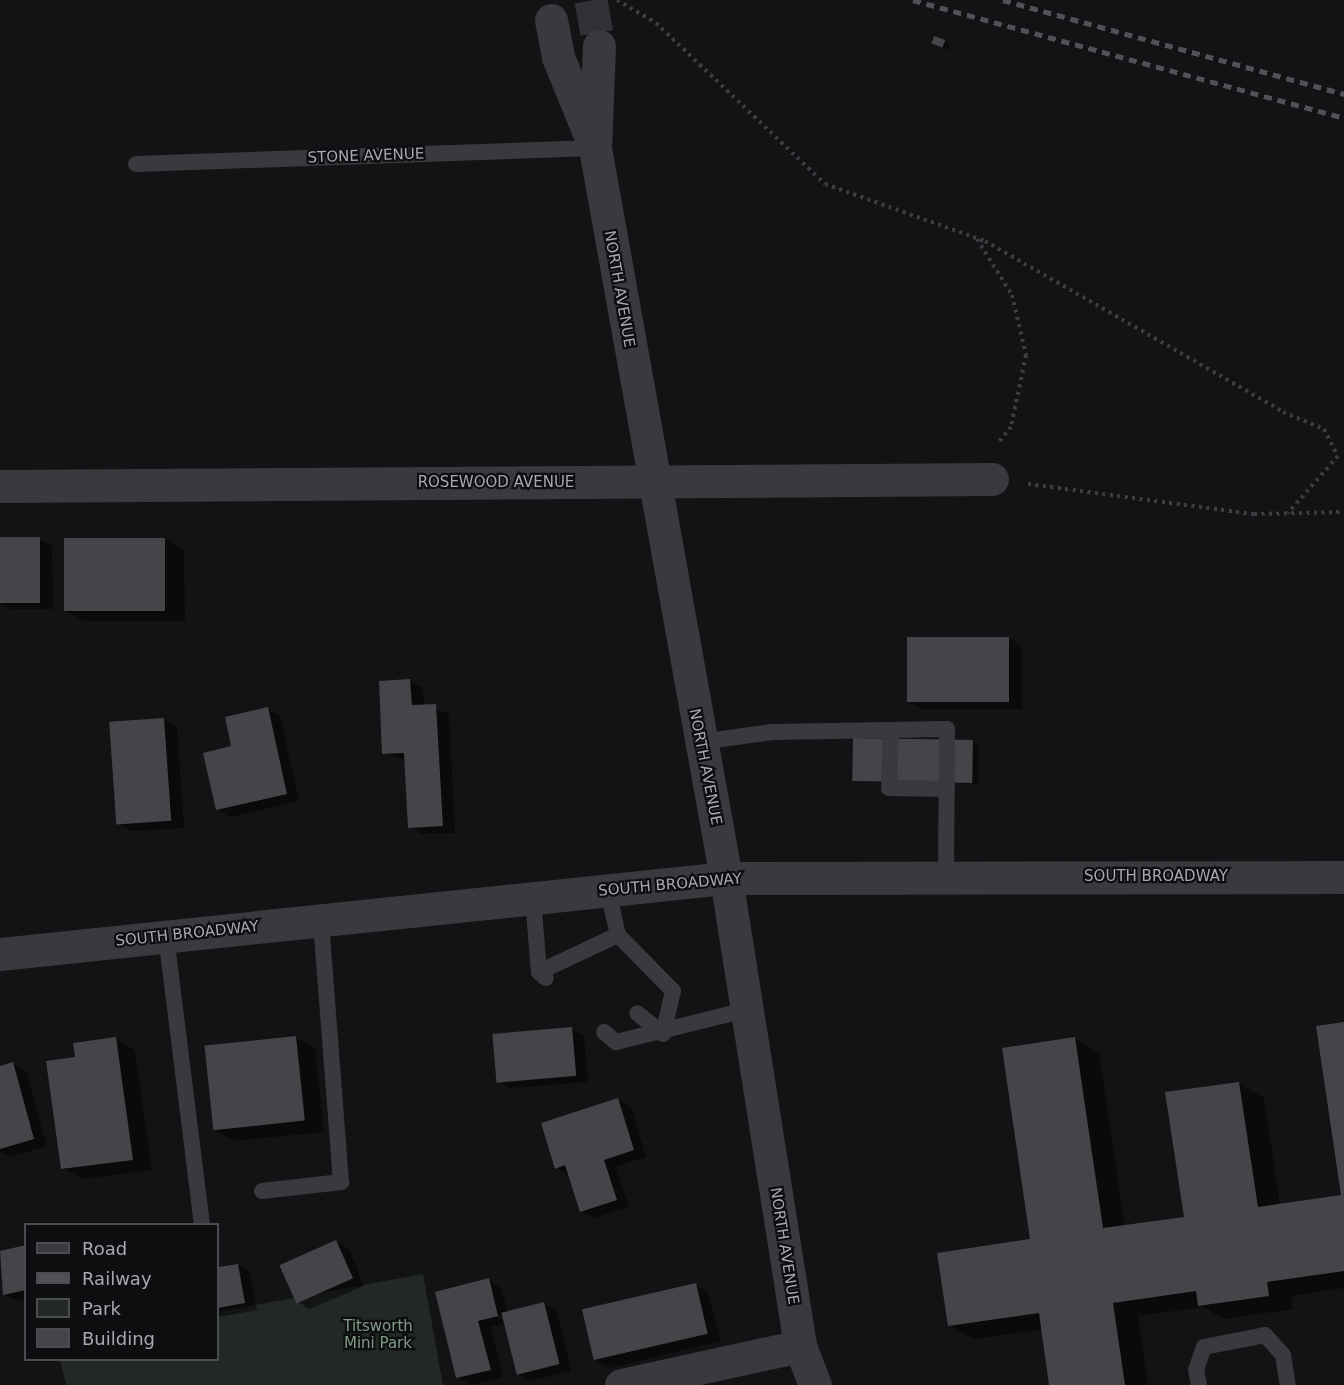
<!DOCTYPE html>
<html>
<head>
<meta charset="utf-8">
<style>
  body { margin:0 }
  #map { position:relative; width:1344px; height:1385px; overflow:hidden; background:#131315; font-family:"DejaVu Sans",sans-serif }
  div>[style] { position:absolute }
  .green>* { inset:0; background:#222925 }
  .shadow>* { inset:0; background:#0007 }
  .building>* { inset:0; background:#454549; transform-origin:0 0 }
  .tertiary-tunnel>* { height:33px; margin-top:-16.5px; transform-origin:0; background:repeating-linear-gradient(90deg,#303135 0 33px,transparent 0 49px) }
  .path>* { height:4px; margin-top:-2px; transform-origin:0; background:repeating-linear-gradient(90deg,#3d3d42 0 3px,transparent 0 7.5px) }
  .service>* { height:16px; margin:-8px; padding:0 8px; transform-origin:8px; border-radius:8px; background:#3a3a3e }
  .minor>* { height:33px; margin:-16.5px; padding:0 16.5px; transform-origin:16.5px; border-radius:16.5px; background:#3a3a3e }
  .tertiary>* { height:33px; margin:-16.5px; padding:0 16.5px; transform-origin:16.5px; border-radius:16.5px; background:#3a3a3e }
  .rail>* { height:4.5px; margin-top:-2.25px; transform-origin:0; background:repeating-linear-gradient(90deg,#515258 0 8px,transparent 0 14px) }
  span { translate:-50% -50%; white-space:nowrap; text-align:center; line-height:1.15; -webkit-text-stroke:4.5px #0e0e10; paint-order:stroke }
  .street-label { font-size:15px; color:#a6a8b3 }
  .park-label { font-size:15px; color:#809c87 }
  .legend { position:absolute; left:24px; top:1223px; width:195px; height:138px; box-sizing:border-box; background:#0e0e10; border:2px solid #4b4c51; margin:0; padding:8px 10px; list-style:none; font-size:18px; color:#a6a8b3 }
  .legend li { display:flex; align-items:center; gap:12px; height:30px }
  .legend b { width:30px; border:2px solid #4b4c51 }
</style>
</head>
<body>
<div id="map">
  <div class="green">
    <div style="clip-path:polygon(423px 1274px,443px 1385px,66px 1385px,60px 1360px,218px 1360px,218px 1312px)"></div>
  </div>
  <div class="shadow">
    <div style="clip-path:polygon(944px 41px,950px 45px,949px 50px,939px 46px)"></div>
    <div style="clip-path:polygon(0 539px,39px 539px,52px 546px,53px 609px,11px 609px,0 603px)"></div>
    <div style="clip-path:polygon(165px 539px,184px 550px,185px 621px,84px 621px,65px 610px)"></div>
    <div style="clip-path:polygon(1009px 638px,1022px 646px,1022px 709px,922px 709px,909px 702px)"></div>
    <div style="clip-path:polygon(410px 681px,423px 688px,424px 706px,449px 713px,455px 833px,422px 834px,410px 827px,406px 760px,384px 753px)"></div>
    <div style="clip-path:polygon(267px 709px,280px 716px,299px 801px,230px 817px,217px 809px,233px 748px)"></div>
    <div style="clip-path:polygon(164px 720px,177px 727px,184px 828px,131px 831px,118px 824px)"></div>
    <div style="clip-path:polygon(973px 742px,979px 746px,978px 784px,853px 781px)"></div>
    <div style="clip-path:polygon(1344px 1023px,1344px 1288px,1291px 1296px,1293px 1309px,1224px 1319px,1203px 1307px,1138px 1316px,1148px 1385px,1051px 1385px,1043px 1329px,974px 1339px,949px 1325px,1032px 1241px,1075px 1039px,1099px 1053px,1125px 1227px,1185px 1218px,1239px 1083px,1264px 1098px,1280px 1205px,1342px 1197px)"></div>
    <div style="clip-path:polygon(571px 1029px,584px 1036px,588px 1082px,510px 1088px,497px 1080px)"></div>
    <div style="clip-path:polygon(296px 1037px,315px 1048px,324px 1132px,234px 1141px,215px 1130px)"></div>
    <div style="clip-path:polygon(116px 1039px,135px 1050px,152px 1170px,82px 1179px,63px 1168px,76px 1059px)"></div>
    <div style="clip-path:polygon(13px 1064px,26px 1071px,47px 1146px,9px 1157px,0 1152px,0 1067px)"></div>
    <div style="clip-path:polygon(618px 1100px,631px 1107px,646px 1157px,616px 1167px,629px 1207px,594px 1218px,582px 1211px,570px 1176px,557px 1168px)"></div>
    <div style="clip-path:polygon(336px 1241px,349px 1249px,364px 1286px,309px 1309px,297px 1301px)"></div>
    <div style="clip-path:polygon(26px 1246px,26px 1299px,17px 1301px,4px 1294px,0 1252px)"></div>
    <div style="clip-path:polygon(238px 1265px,250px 1272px,257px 1310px,218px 1317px,218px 1269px)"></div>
    <div style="clip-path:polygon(evenodd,489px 1280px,501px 1288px,508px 1312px,544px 1304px,557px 1311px,571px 1371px,530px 1381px,517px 1373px,505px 1324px,491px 1327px,503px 1377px,470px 1385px,458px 1377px,489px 1280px,492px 1311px,504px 1318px,504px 1321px,491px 1314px,492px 1311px)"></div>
    <div style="clip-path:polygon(695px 1285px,708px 1292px,721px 1341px,609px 1368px,596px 1361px)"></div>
  </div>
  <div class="building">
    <div style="left:934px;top:36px;width:12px;height:8px;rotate:20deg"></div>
    <div style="left:0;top:537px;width:40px;height:66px"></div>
    <div style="left:64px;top:538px;width:101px;height:73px"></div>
    <div style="left:907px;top:637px;width:102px;height:65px"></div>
    <div style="clip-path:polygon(410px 679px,412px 705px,436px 704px,443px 826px,408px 828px,404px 753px,382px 754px,379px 681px)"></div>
    <div style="clip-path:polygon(268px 707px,287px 794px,216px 810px,203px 753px,231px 746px,225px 717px)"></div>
    <div style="left:164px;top:718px;width:103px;height:55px;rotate:86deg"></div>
    <div style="left:853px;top:738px;width:120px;height:43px;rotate:1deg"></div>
    <div style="clip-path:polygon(1344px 1022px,1344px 1271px,1267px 1282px,1269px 1296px,1198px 1306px,1196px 1291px,1113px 1303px,1125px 1385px,1049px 1385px,1039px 1313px,948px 1326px,937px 1253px,1030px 1239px,1002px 1048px,1075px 1037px,1103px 1228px,1184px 1217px,1165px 1092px,1239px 1082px,1258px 1207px,1341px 1195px,1316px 1026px)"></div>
    <div style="left:572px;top:1027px;width:49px;height:80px;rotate:85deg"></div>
    <div style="left:296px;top:1036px;width:85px;height:92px;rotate:84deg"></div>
    <div style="clip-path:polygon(116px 1037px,133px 1160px,61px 1169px,46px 1061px,75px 1057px,73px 1043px)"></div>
    <div style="clip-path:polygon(13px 1062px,34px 1139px,0 1149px,0 1066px)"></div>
    <div style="clip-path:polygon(618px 1098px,634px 1150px,604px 1160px,617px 1200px,580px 1212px,565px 1165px,555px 1169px,541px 1123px)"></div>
    <div style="left:336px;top:1240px;width:42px;height:62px;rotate:66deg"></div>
    <div style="clip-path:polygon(26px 1245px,26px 1290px,3px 1295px,0 1251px)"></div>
    <div style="clip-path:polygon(238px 1264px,245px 1303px,218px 1308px,218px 1267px)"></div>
    <div style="clip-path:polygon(489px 1278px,498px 1316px,478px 1321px,491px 1370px,456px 1378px,435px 1292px)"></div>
    <div style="left:696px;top:1283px;width:52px;height:117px;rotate:77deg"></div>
    <div style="left:544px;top:1302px;width:64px;height:44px;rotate:76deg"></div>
  </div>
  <div class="tertiary-tunnel">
    <div style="left:591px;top:0;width:47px;rotate:80.1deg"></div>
  </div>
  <div class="path">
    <div style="left:617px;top:0;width:45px;rotate:30.5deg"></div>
    <div style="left:656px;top:23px;width:233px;rotate:43.6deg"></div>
    <div style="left:825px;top:184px;width:170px;rotate:19.6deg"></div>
    <div style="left:985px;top:241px;width:344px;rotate:29.8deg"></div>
    <div style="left:1283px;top:412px;width:44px;rotate:22.5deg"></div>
    <div style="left:1324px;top:429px;width:30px;rotate:63deg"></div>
    <div style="left:1338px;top:456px;width:76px;rotate:131.3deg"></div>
    <div style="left:977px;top:239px;width:66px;rotate:58deg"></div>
    <div style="left:1012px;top:295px;width:62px;rotate:76.9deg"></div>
    <div style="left:1026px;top:355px;width:74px;rotate:101.8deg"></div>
    <div style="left:1011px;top:427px;width:22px;rotate:129deg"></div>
    <div style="left:1028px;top:484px;width:228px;rotate:7.6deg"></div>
    <div style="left:1254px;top:514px;width:90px;rotate:-1.3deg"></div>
  </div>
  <div class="service">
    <div style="left:136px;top:164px;width:459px;rotate:-2deg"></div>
    <div style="left:891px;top:730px;width:58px;rotate:92deg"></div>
    <div style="left:889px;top:788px;width:58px;rotate:1deg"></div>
    <div style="left:700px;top:742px;width:73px;rotate:-7.9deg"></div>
    <div style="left:772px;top:732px;width:175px;rotate:-1deg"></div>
    <div style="left:947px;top:729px;width:149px;rotate:90.4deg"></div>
    <div style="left:608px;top:891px;width:45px;rotate:77.2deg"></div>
    <div style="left:618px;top:935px;width:78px;rotate:45.5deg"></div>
    <div style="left:673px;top:991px;width:44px;rotate:103.1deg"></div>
    <div style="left:663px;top:1034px;width:33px;rotate:-141deg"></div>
    <div style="left:533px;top:898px;width:74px;rotate:85.4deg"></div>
    <div style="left:539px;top:972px;width:9px;rotate:41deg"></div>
    <div style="left:166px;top:936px;width:290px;rotate:82.9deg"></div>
    <div style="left:539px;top:972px;width:87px;rotate:-25.1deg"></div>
    <div style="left:604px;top:1032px;width:16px;rotate:40deg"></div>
    <div style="left:616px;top:1042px;width:134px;rotate:-13.8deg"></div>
    <div style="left:262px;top:1191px;width:80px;rotate:-6.5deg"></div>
    <div style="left:341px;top:1182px;width:263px;rotate:-94.4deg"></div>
    <div style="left:1199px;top:1385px;width:15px;rotate:-101deg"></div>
    <div style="left:1196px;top:1370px;width:24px;rotate:-71deg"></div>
    <div style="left:1204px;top:1347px;width:62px;rotate:-11.1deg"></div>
    <div style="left:1265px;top:1335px;width:27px;rotate:48deg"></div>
    <div style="left:1283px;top:1355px;width:30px;rotate:81deg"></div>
  </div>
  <div class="minor">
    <div style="left:0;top:486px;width:992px;rotate:-0.4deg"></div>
    <div style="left:726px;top:878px;width:474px;rotate:81deg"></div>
    <div style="left:800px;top:1346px;width:42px;rotate:69deg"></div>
    <div style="left:621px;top:1385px;width:183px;rotate:-12.3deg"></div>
  </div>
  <div class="tertiary">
    <div style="left:551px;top:20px;width:38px;rotate:79deg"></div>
    <div style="left:558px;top:57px;width:87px;rotate:67.8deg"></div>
    <div style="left:599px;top:46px;width:102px;rotate:92.2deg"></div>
    <div style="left:595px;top:148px;width:742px;rotate:79.83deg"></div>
    <div style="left:0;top:954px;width:730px;rotate:-5.98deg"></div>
    <div style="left:726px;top:878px;width:618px;rotate:-0.09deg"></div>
  </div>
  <div class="rail">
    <div style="left:913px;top:0;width:447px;rotate:15.3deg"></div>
    <div style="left:1003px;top:0;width:354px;rotate:15.4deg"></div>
  </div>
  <div class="street-label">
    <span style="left:366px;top:156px;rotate:-2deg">STONE AVENUE</span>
    <span style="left:619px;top:289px;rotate:80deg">NORTH AVENUE</span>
    <span style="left:496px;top:483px">ROSEWOOD AVENUE</span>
    <span style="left:705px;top:767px;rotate:79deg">NORTH AVENUE</span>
    <span style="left:1156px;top:877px">SOUTH BROADWAY</span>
    <span style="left:670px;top:885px;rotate:-5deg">SOUTH BROADWAY</span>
    <span style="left:187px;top:934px;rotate:-6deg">SOUTH BROADWAY</span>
    <span style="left:784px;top:1246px;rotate:81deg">NORTH AVENUE</span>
  </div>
  <div class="park-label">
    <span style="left:378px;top:1335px">Titsworth<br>Mini Park</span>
  </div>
  <ul class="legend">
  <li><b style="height:8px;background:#3a3a3e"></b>Road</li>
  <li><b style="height:8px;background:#515258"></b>Railway</li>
  <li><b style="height:16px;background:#222925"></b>Park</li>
  <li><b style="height:16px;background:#454549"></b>Building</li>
  </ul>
</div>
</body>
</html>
